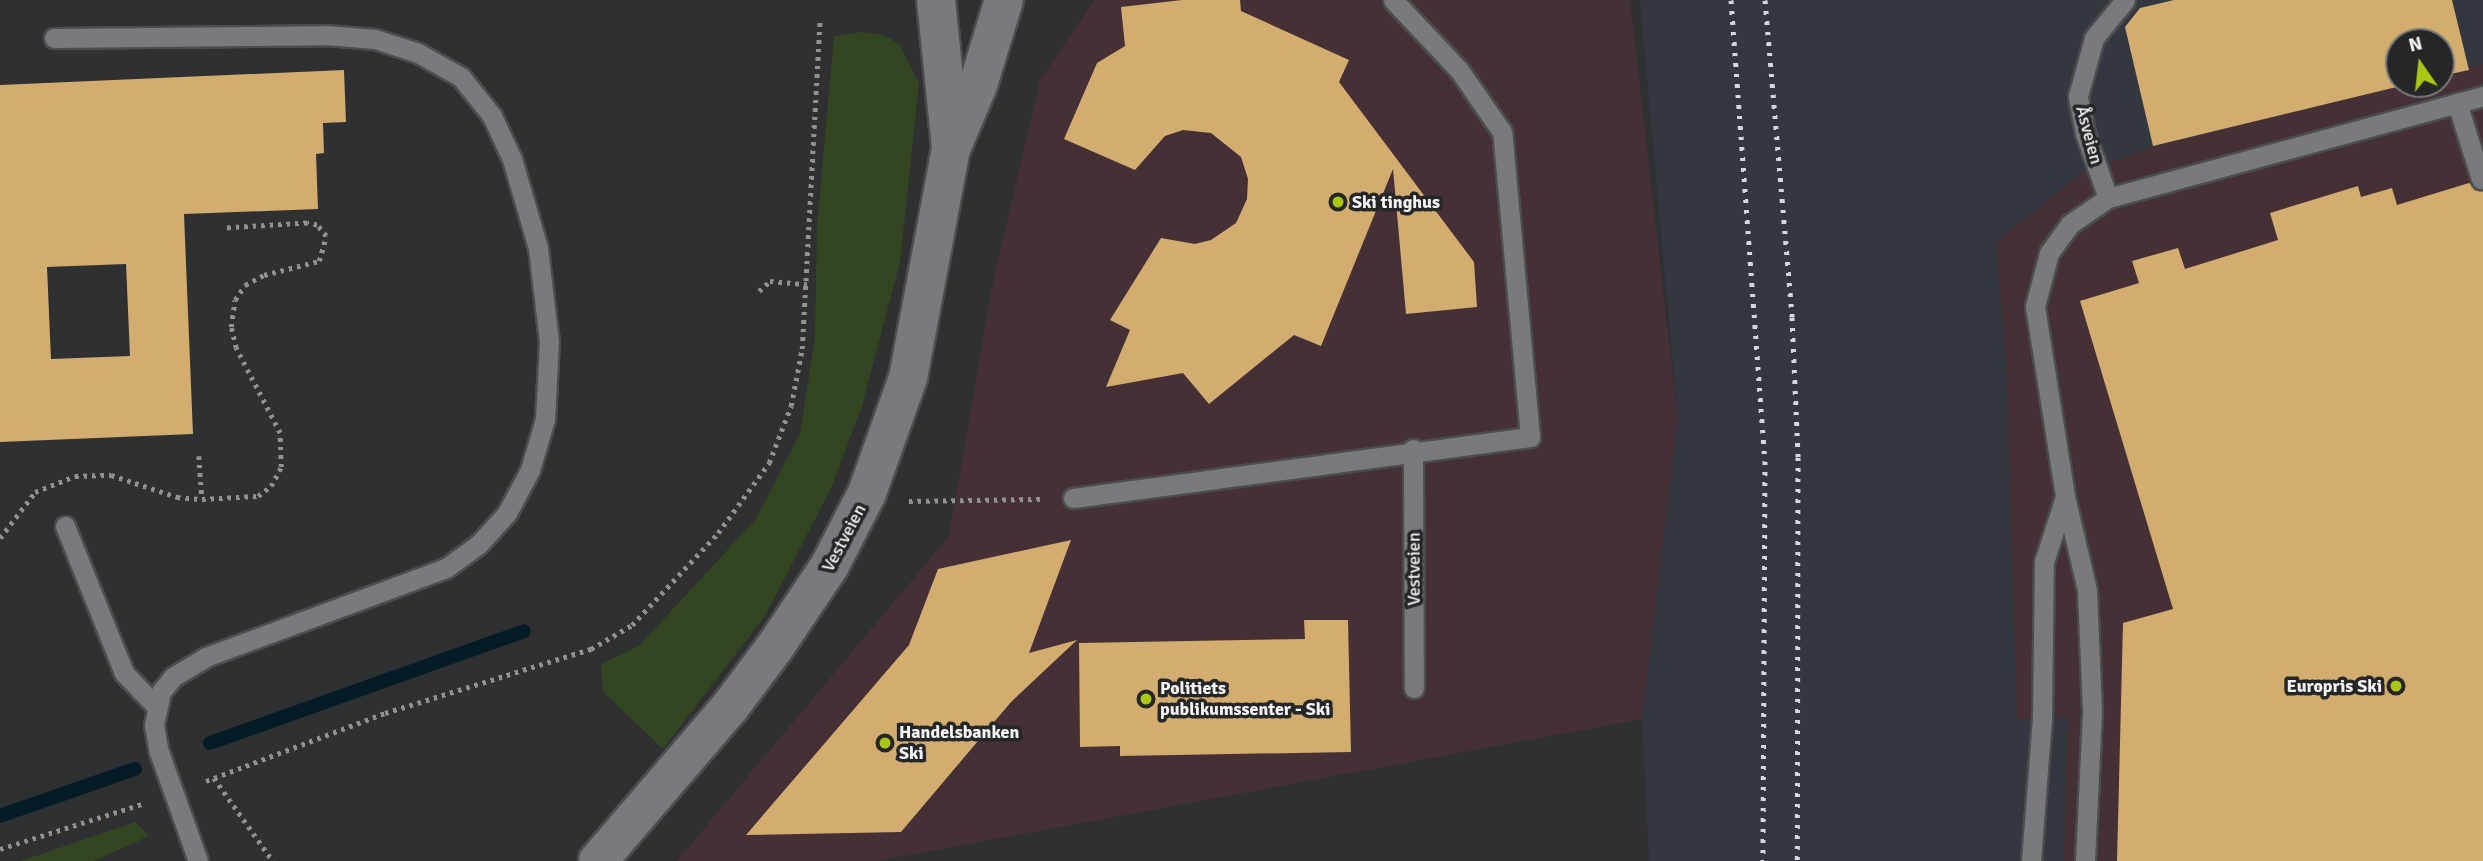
<!DOCTYPE html>
<html>
<head>
<meta charset="utf-8">
<style>
  body { margin:0 }
  #map { position:relative; width:2483px; height:861px; overflow:hidden; background:#2e3032; font-family:Signika,sans-serif }
  div>[style] { position:absolute }
  .commercial>* { inset:0; background:#453135 }
  .built>* { inset:0; background:#333840 }
  .green>* { inset:0; background:#344621 }
  .stream>* { height:14px; margin:-7px; padding:0 7px; transform-origin:7px; border-radius:7px; background:#031c26 }
  .building>* { inset:0; background:#d3ac6f }
  .path>* { height:4.5px; margin-top:-2.25px; transform-origin:0; background:repeating-linear-gradient(90deg,#909193 0 3.5px,transparent 0 8.5px) }
  .roads { filter:drop-shadow(2px 0 #4b4d4f) drop-shadow(-2px 0 #4b4d4f) drop-shadow(0 2px #4b4d4f) drop-shadow(0 -2px #4b4d4f) }
  .service>* { height:19px; margin:-9.5px; padding:0 9.5px; transform-origin:9.5px; border-radius:9.5px; background:#797a7d }
  .tertiary>* { height:38px; margin:-19px; padding:0 19px; transform-origin:19px; border-radius:19px; background:#797a7d }
  .rail>* { height:5px; margin-top:-2.5px; transform-origin:0; background:repeating-linear-gradient(90deg,#d6d7d9 0 3.5px,transparent 0 10.5px) }
  .dots>* { width:19px; height:19px; translate:-50% -50%; box-sizing:border-box; border:4px solid #242628; border-radius:50% }
  span { translate:-50% -50%; white-space:nowrap; text-align:center; line-height:1.15; -webkit-text-stroke:7px #242628; paint-order:stroke }
  .street-label { font-size:18px; color:#f3f4f6 }
  .poi-label { font-size:18px; color:#f3f4f6; font-weight:700 }
  .left { translate:0 -50%; text-align:left }
  .right { translate:-100% -50%; text-align:right }
  .north { position:absolute; left:2385px; top:28px; width:70px; height:70px; box-sizing:border-box; background:#242628; border:2px solid #77787a; border-radius:50%; rotate:346deg; font-size:19px; font-weight:700; line-height:28px; text-align:center; color:#f3f4f6 }
  .north::after { content:''; display:block; margin:auto; width:24px; height:32px; background:#aac716; clip-path:polygon(50% 0,100% 100%,50% 72%,0 100%) }
</style>
</head>
<body>
<div id="map">
  <div class="commercial">
    <div style="clip-path:polygon(1094px 0,1630px 0,1678px 420px,1642px 719px,877px 861px,677px 861px,949px 536px,992px 287px,1040px 80px)"></div>
    <div style="clip-path:polygon(2483px 64px,2483px 861px,2064px 861px,2067px 718px,2017px 720px,2006px 370px,1996px 242px,2083px 172px,2151px 147px,2403px 84px,2441px 84px,2441px 75px)"></div>
  </div>
  <div class="built">
    <div style="clip-path:polygon(1640px 0,2483px 0,2483px 64px,2441px 75px,2441px 42px,2399px 42px,2399px 84px,2403px 84px,2152px 147px,2083px 172px,1996px 242px,2006px 370px,2017px 719px,2067px 717px,2064px 861px,1649px 861px,1642px 719px,1678px 420px)"></div>
  </div>
  <div class="green">
    <div style="clip-path:polygon(862px 32px,884px 35px,899px 44px,919px 83px,900px 262px,861px 409px,831px 488px,765px 616px,663px 749px,603px 692px,601px 664px,639px 646px,756px 519px,800px 433px,815px 338px,817px 226px,834px 36px)"></div>
    <div style="clip-path:polygon(135px 822px,149px 836px,94px 861px,21px 861px)"></div>
  </div>
  <div class="stream">
    <div style="left:210px;top:743px;width:333px;rotate:-19.6deg"></div>
    <div style="left:0;top:816px;width:143px;rotate:-19.2deg"></div>
  </div>
  <div class="building">
    <div style="clip-path:polygon(1182px 0,1240px 0,1241px 11px,1349px 60px,1339px 82px,1474px 262px,1477px 307px,1406px 314px,1393px 169px,1321px 346px,1294px 335px,1209px 404px,1183px 373px,1106px 387px,1130px 330px,1110px 320px,1161px 238px,1195px 244px,1211px 240px,1236px 223px,1247px 199px,1248px 179px,1241px 157px,1211px 133px,1183px 130px,1165px 136px,1135px 170px,1064px 139px,1097px 63px,1125px 46px,1121px 7px)"></div>
    <div style="clip-path:polygon(2174px 0,2452px 0,2469px 70px,2441px 76px,2441px 42px,2399px 42px,2399px 84px,2409px 84px,2153px 146px,2125px 27px,2140px 8px)"></div>
    <div style="clip-path:polygon(evenodd,344px 70px,346px 122px,323px 123px,324px 153px,316px 154px,318px 209px,184px 214px,193px 434px,0 442px,0 85px,344px 70px,126px 264px,130px 356px,51px 359px,47px 267px,126px 264px)"></div>
    <div style="clip-path:polygon(2469px 183px,2483px 191px,2483px 861px,2117px 861px,2123px 623px,2173px 609px,2080px 301px,2139px 283px,2132px 261px,2178px 248px,2185px 269px,2278px 240px,2270px 213px,2358px 186px,2361px 197px,2392px 188px,2397px 205px)"></div>
    <div style="clip-path:polygon(1071px 540px,1029px 653px,1077px 640px,1011px 702px,901px 832px,746px 835px,909px 645px,938px 569px)"></div>
    <div style="clip-path:polygon(1304px 620px,1348px 620px,1351px 752px,1120px 756px,1120px 746px,1080px 747px,1079px 643px,1305px 639px)"></div>
  </div>
  <div class="path">
    <div style="left:759px;top:291px;width:15px;rotate:-42deg"></div>
    <div style="left:770px;top:281px;width:37px;rotate:5deg"></div>
    <div style="left:199px;top:456px;width:43px;rotate:86deg"></div>
    <div style="left:909px;top:501px;width:132px;rotate:-0.9deg"></div>
    <div style="left:0;top:538px;width:58px;rotate:-52.7deg"></div>
    <div style="left:35px;top:492px;width:43px;rotate:-21.8deg"></div>
    <div style="left:75px;top:476px;width:36px;rotate:-2deg"></div>
    <div style="left:111px;top:475px;width:70px;rotate:18.4deg"></div>
    <div style="left:177px;top:497px;width:25px;rotate:5deg"></div>
    <div style="left:202px;top:499px;width:56px;rotate:-3.1deg"></div>
    <div style="left:258px;top:496px;width:16px;rotate:-38deg"></div>
    <div style="left:271px;top:486px;width:21px;rotate:-62deg"></div>
    <div style="left:281px;top:467px;width:34px;rotate:-92deg"></div>
    <div style="left:280px;top:433px;width:96px;rotate:-117.4deg"></div>
    <div style="left:236px;top:348px;width:22px;rotate:-103deg"></div>
    <div style="left:231px;top:327px;width:27px;rotate:-82deg"></div>
    <div style="left:235px;top:300px;width:18px;rotate:-56deg"></div>
    <div style="left:245px;top:285px;width:21px;rotate:-28deg"></div>
    <div style="left:264px;top:275px;width:57px;rotate:-14.3deg"></div>
    <div style="left:319px;top:261px;width:26px;rotate:-74deg"></div>
    <div style="left:326px;top:236px;width:14px;rotate:-129deg"></div>
    <div style="left:317px;top:225px;width:10px;rotate:-169deg"></div>
    <div style="left:307px;top:223px;width:82px;rotate:176.5deg"></div>
    <div style="left:214px;top:778px;width:102px;rotate:54.6deg"></div>
    <div style="left:206px;top:781px;width:191px;rotate:-20.8deg"></div>
    <div style="left:385px;top:713px;width:216px;rotate:-17.3deg"></div>
    <div style="left:591px;top:649px;width:48px;rotate:-30.3deg"></div>
    <div style="left:632px;top:625px;width:126px;rotate:-46.9deg"></div>
    <div style="left:718px;top:533px;width:87px;rotate:-53.9deg"></div>
    <div style="left:769px;top:463px;width:61px;rotate:-68.9deg"></div>
    <div style="left:791px;top:406px;width:58px;rotate:-79.1deg"></div>
    <div style="left:802px;top:349px;width:330px;rotate:-86.9deg"></div>
    <div style="left:0;top:849px;width:149px;rotate:-17.6deg"></div>
  </div>
  <div class="roads">
    <div class="service">
      <div style="left:54px;top:38px;width:271px;rotate:-0.6deg"></div>
      <div style="left:325px;top:35px;width:50px;rotate:4.6deg"></div>
      <div style="left:375px;top:39px;width:45px;rotate:18deg"></div>
      <div style="left:418px;top:53px;width:49px;rotate:29.2deg"></div>
      <div style="left:461px;top:77px;width:50px;rotate:51.5deg"></div>
      <div style="left:492px;top:116px;width:47px;rotate:65.1deg"></div>
      <div style="left:512px;top:159px;width:93px;rotate:73.7deg"></div>
      <div style="left:538px;top:248px;width:94px;rotate:83.3deg"></div>
      <div style="left:549px;top:341px;width:78px;rotate:92.9deg"></div>
      <div style="left:545px;top:419px;width:53px;rotate:106.4deg"></div>
      <div style="left:530px;top:470px;width:49px;rotate:118.1deg"></div>
      <div style="left:507px;top:513px;width:42px;rotate:132.1deg"></div>
      <div style="left:479px;top:544px;width:41px;rotate:144deg"></div>
      <div style="left:446px;top:568px;width:256px;rotate:159.7deg"></div>
      <div style="left:206px;top:657px;width:39px;rotate:149deg"></div>
      <div style="left:173px;top:677px;width:19px;rotate:129deg"></div>
      <div style="left:161px;top:692px;width:34px;rotate:102deg"></div>
      <div style="left:154px;top:725px;width:27px;rotate:80deg"></div>
      <div style="left:159px;top:752px;width:116px;rotate:70.3deg"></div>
      <div style="left:2457px;top:103px;width:80px;rotate:72.5deg"></div>
      <div style="left:2108px;top:198px;width:69px;rotate:-109.5deg"></div>
      <div style="left:2085px;top:133px;width:38px;rotate:-101deg"></div>
      <div style="left:2078px;top:96px;width:60px;rotate:-74.6deg"></div>
      <div style="left:2094px;top:38px;width:49px;rotate:-50.8deg"></div>
      <div style="left:1413px;top:449px;width:239px;rotate:89.8deg"></div>
      <div style="left:1073px;top:498px;width:461px;rotate:-7.6deg"></div>
      <div style="left:1530px;top:437px;width:306px;rotate:-95.2deg"></div>
      <div style="left:1502px;top:132px;width:75px;rotate:-124.7deg"></div>
      <div style="left:1459px;top:70px;width:96px;rotate:-133.3deg"></div>
      <div style="left:65px;top:526px;width:158px;rotate:68.1deg"></div>
      <div style="left:124px;top:673px;width:45px;rotate:45.9deg"></div>
      <div style="left:2031px;top:861px;width:142px;rotate:-85.6deg"></div>
      <div style="left:2042px;top:719px;width:157px;rotate:-89.3deg"></div>
      <div style="left:2044px;top:562px;width:68px;rotate:-72.1deg"></div>
      <div style="left:2085px;top:861px;width:151px;rotate:-87.3deg"></div>
      <div style="left:2092px;top:710px;width:120px;rotate:-92.4deg"></div>
      <div style="left:2087px;top:590px;width:97px;rotate:-103.2deg"></div>
      <div style="left:2065px;top:496px;width:192px;rotate:-99deg"></div>
      <div style="left:2035px;top:306px;width:55px;rotate:-75.2deg"></div>
      <div style="left:2049px;top:253px;width:36px;rotate:-54deg"></div>
      <div style="left:2070px;top:224px;width:46px;rotate:-34.4deg"></div>
      <div style="left:2108px;top:198px;width:389px;rotate:-15.2deg"></div>
    </div>
    <div class="tertiary">
      <div style="left:936px;top:0;width:148px;rotate:84.2deg"></div>
      <div style="left:598px;top:861px;width:203px;rotate:-49.4deg"></div>
      <div style="left:730px;top:707px;width:75px;rotate:-53.1deg"></div>
      <div style="left:775px;top:647px;width:99px;rotate:-56.1deg"></div>
      <div style="left:830px;top:565px;width:81px;rotate:-62.8deg"></div>
      <div style="left:867px;top:493px;width:122px;rotate:-70.4deg"></div>
      <div style="left:908px;top:378px;width:233px;rotate:-79.4deg"></div>
      <div style="left:951px;top:149px;width:69px;rotate:-67.1deg"></div>
      <div style="left:978px;top:85px;width:89px;rotate:-73deg"></div>
    </div>
  </div>
  <div class="rail">
    <div style="left:1731px;top:0;width:462px;rotate:85.8deg"></div>
    <div style="left:1765px;top:461px;width:400px;rotate:90.3deg"></div>
    <div style="left:1765px;top:0;width:318px;rotate:85.1deg"></div>
    <div style="left:1792px;top:317px;width:140px;rotate:87.5deg"></div>
    <div style="left:1798px;top:457px;width:404px;rotate:90.1deg"></div>
  </div>
  <div class="dots">
    <div style="left:1338px;top:202px;background:#aac716"></div>
    <div style="left:2396px;top:686px;background:#aac716"></div>
    <div style="left:1146px;top:699px;background:#aac716"></div>
    <div style="left:885px;top:743px;background:#aac716"></div>
  </div>
  <div class="street-label">
    <span style="left:2089px;top:135px;rotate:75deg">Åsveien</span>
    <span style="left:844px;top:538px;rotate:-62deg">Vestveien</span>
    <span style="left:1414px;top:569px;rotate:-90deg">Vestveien</span>
  </div>
  <div class="poi-label">
    <span class="left" style="left:1352px;top:202px">Ski tinghus</span>
    <span class="right" style="left:2382px;top:686px">Europris Ski</span>
    <span class="left" style="left:1160px;top:699px">Politiets<br>publikumssenter - Ski</span>
    <span class="left" style="left:899px;top:743px">Handelsbanken<br>Ski</span>
  </div>
  <div class="north">N</div>
</div>
</body>
</html>
